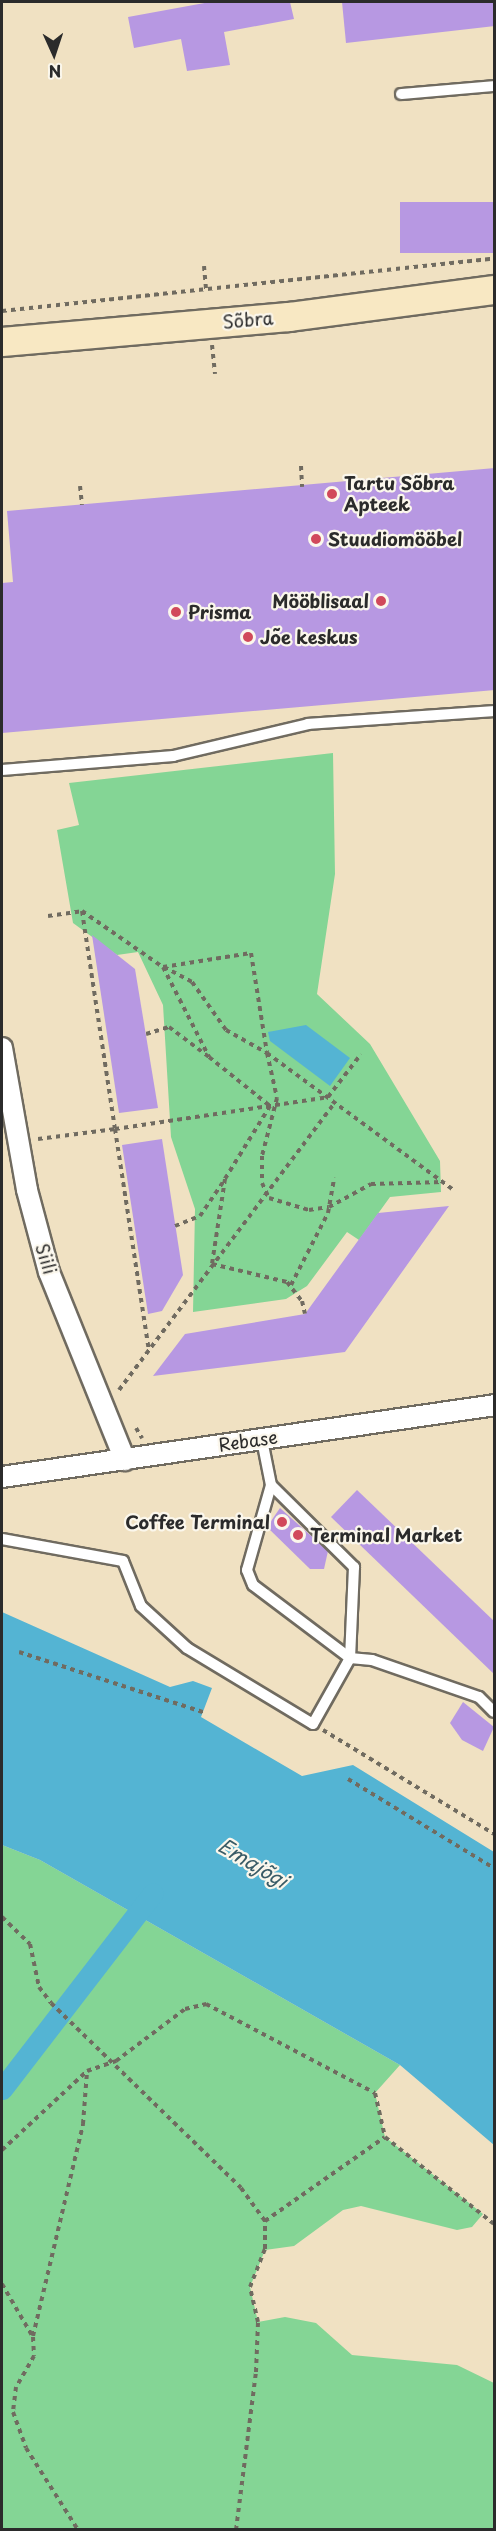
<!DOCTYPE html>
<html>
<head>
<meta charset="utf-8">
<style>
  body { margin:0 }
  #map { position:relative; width:496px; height:2531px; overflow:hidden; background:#f0e1c2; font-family:"Playpen Sans",sans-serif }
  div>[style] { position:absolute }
  .green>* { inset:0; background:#84d595 }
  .water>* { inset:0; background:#54b4d3 }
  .canal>* { height:21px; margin:-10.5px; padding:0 10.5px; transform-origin:10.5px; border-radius:10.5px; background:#54b4d3 }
  .building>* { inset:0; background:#b798e2; transform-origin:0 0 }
  .path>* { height:4px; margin-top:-2px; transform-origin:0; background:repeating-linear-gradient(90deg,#706b60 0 4.5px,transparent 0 9px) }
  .roads { filter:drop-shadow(2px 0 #706b60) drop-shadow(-2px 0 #706b60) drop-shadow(0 2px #706b60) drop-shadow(0 -2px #706b60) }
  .lane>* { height:10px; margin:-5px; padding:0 5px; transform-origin:5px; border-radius:5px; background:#fff }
  .street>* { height:20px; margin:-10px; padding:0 10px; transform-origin:10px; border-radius:10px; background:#fff }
  .secondary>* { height:28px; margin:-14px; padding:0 14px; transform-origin:14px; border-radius:14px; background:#f8e8c3 }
  .dots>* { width:16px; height:16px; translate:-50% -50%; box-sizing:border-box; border:3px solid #fbf7ec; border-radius:50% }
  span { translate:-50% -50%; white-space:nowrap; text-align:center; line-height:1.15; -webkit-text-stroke:4.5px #fbf7ec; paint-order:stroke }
  .street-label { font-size:18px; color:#2b2b2b }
  .poi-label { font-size:18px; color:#2b2b2b; font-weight:700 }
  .left { translate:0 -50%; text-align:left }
  .right { translate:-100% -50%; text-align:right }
  .water-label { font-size:20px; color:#395b66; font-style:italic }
  .frame { position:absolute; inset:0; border:3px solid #2b2b2b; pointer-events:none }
  .north { position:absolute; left:24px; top:24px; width:60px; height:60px; -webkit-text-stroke:4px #fbf7ec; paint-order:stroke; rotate:177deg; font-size:16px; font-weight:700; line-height:24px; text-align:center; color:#2b2b2b }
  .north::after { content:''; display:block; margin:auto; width:21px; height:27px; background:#2b2b2b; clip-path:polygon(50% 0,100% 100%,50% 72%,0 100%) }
</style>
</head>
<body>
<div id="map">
  <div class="green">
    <div style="clip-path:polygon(333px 753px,335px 874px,317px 994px,370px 1044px,440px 1161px,441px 1192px,390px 1197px,359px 1240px,347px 1232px,307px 1286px,286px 1299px,193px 1312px,195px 1209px,171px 1137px,163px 1005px,138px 952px,117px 955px,73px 923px,57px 830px,79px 825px,69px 783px)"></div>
    <div style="clip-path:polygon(2px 1845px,40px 1860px,400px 2065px,375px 2093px,385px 2137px,483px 2214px,472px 2227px,457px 2230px,361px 2206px,343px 2210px,294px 2246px,265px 2250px,250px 2287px,258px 2322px,285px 2317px,316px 2323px,352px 2355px,457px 2365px,494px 2383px,494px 2529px,2px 2529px)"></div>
  </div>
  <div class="water">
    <div style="clip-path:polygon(306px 1025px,350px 1058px,330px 1086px,270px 1041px,268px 1032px)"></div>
    <div style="clip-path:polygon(2px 1612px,170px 1687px,193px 1681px,212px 1688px,201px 1717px,302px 1776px,353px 1765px,494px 1852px,494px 2145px,400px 2065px,40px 1860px,2px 1845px)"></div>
  </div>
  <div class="canal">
    <div style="left:2px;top:2089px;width:247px;rotate:-52.4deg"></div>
  </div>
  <div class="building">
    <div style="clip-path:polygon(210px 2px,290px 2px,294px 19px,224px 32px,230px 65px,187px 71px,181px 39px,134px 48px,128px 17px)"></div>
    <div style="clip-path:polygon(342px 2px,495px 2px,495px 26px,346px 43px)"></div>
    <div style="left:495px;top:202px;width:51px;height:95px;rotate:90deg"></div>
    <div style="clip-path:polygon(495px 468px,495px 690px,2px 733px,2px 583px,13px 582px,7px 511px)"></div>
    <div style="clip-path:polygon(92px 935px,135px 969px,158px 1108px,119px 1113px)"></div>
    <div style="clip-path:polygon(162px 1139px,183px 1275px,162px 1311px,148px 1314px,122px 1145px)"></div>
    <div style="clip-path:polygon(449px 1206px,345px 1352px,153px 1376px,185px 1334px,305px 1314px,378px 1213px)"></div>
    <div style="clip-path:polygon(357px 1490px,495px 1622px,495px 1675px,331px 1517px)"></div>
    <div style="clip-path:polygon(280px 1508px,328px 1551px,324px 1569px,310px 1569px,267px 1527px)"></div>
    <div style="clip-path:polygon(463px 1702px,494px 1727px,483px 1751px,462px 1740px,450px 1723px)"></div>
  </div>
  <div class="path">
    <div style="left:204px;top:266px;width:25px;rotate:85deg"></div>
    <div style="left:2px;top:311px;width:495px;rotate:-6.1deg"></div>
    <div style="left:212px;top:345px;width:29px;rotate:84deg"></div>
    <div style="left:301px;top:466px;width:21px;rotate:87deg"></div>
    <div style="left:80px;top:486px;width:19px;rotate:84deg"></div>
    <div style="left:82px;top:911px;width:98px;rotate:34.7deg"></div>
    <div style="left:163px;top:967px;width:89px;rotate:-9deg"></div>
    <div style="left:251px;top:953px;width:101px;rotate:80.9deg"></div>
    <div style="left:267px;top:1053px;width:230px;rotate:36.3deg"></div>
    <div style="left:48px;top:916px;width:34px;rotate:-8deg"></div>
    <div style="left:82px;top:911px;width:220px;rotate:81.4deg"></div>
    <div style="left:115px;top:1129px;width:215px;rotate:-8.5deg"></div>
    <div style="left:328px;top:1097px;width:54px;rotate:-52.5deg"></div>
    <div style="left:163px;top:967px;width:101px;rotate:62.9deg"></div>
    <div style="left:209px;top:1057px;width:78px;rotate:38.8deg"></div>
    <div style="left:270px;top:1106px;width:86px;rotate:121.7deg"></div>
    <div style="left:225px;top:1179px;width:86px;rotate:98.7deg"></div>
    <div style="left:212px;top:1264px;width:77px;rotate:13.5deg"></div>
    <div style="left:287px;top:1282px;width:24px;rotate:52deg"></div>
    <div style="left:302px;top:1301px;width:13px;rotate:77deg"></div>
    <div style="left:164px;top:967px;width:32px;rotate:28deg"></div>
    <div style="left:192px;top:982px;width:59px;rotate:54.7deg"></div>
    <div style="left:226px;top:1030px;width:47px;rotate:29.3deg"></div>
    <div style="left:267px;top:1053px;width:46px;rotate:77.5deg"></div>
    <div style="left:277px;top:1098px;width:60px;rotate:104.5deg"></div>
    <div style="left:262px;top:1156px;width:27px;rotate:90deg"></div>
    <div style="left:262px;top:1183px;width:17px;rotate:65deg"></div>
    <div style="left:269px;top:1198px;width:42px;rotate:16.7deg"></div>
    <div style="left:309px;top:1210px;width:20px;rotate:-9deg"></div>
    <div style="left:329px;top:1207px;width:48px;rotate:-28.7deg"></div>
    <div style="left:371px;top:1184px;width:72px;rotate:-1.6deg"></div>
    <div style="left:146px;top:1034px;width:24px;rotate:-17deg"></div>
    <div style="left:169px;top:1027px;width:50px;rotate:36.9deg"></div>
    <div style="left:38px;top:1139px;width:78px;rotate:-7.4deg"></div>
    <div style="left:115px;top:1129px;width:224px;rotate:81.3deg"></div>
    <div style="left:175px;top:1226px;width:27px;rotate:-22deg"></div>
    <div style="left:200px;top:1216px;width:41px;rotate:-55.9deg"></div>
    <div style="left:291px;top:1285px;width:81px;rotate:-62.8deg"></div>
    <div style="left:328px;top:1213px;width:36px;rotate:-80deg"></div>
    <div style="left:119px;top:1390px;width:360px;rotate:-53.1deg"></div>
    <div style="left:136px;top:1428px;width:12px;rotate:59deg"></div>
    <div style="left:19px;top:1652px;width:194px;rotate:18.1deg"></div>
    <div style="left:323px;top:1730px;width:200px;rotate:31.3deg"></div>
    <div style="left:348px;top:1779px;width:171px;rotate:31.4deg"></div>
    <div style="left:2px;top:1917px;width:39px;rotate:44deg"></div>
    <div style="left:30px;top:1944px;width:44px;rotate:78.2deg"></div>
    <div style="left:39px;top:1987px;width:20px;rotate:53deg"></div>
    <div style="left:51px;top:2003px;width:265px;rotate:44.2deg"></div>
    <div style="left:241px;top:2188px;width:41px;rotate:54deg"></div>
    <div style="left:2px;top:2150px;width:116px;rotate:-42.9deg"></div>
    <div style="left:87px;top:2071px;width:31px;rotate:-19deg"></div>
    <div style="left:116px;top:2061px;width:86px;rotate:-37deg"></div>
    <div style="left:185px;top:2009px;width:22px;rotate:-13deg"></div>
    <div style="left:206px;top:2004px;width:191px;rotate:27.8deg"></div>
    <div style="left:375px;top:2093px;width:45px;rotate:77.2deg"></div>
    <div style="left:385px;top:2137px;width:139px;rotate:38.6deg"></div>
    <div style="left:2px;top:2284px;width:61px;rotate:59.7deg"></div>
    <div style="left:33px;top:2337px;width:19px;rotate:87deg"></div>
    <div style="left:34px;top:2356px;width:36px;rotate:120deg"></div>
    <div style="left:16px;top:2387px;width:25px;rotate:97deg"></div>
    <div style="left:13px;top:2412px;width:38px;rotate:70deg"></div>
    <div style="left:26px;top:2448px;width:97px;rotate:57.6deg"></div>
    <div style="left:33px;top:2336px;width:218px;rotate:-76.7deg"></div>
    <div style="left:83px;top:2124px;width:52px;rotate:-85.6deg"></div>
    <div style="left:236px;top:2530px;width:159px;rotate:-82.8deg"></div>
    <div style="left:256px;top:2372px;width:50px;rotate:-87.7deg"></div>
    <div style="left:258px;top:2322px;width:36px;rotate:-103deg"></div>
    <div style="left:250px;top:2287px;width:41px;rotate:-68.5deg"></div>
    <div style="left:265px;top:2249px;width:28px;rotate:-90deg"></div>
    <div style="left:265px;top:2221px;width:146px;rotate:-35deg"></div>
  </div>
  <div class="roads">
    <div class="lane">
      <div style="left:401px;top:94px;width:93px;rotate:-4.9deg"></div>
      <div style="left:2px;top:770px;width:172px;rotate:-4.7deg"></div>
      <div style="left:173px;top:756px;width:139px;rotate:-13.3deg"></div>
      <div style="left:308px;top:724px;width:186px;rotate:-4deg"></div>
      <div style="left:271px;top:1485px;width:117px;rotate:44.7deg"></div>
      <div style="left:354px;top:1567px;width:91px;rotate:92.5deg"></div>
      <div style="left:350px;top:1658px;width:22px;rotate:5deg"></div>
      <div style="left:372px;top:1660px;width:113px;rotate:19.1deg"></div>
      <div style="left:479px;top:1697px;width:21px;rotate:45deg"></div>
      <div style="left:2px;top:1539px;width:123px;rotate:10.3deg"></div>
      <div style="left:123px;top:1561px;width:48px;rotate:68.2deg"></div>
      <div style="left:141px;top:1606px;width:62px;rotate:42.4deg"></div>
      <div style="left:187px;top:1648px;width:147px;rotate:31.1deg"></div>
      <div style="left:313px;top:1724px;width:76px;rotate:-60.7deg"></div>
      <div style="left:350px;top:1658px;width:121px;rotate:-143deg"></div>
      <div style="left:253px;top:1585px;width:16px;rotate:-112deg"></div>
      <div style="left:247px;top:1570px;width:88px;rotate:-74.2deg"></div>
      <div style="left:271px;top:1485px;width:46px;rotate:-101.3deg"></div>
    </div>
    <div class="street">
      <div style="left:2px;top:1048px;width:144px;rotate:80deg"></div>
      <div style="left:27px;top:1190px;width:85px;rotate:75deg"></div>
      <div style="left:49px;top:1272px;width:203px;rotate:68deg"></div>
      <div style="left:2px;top:1477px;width:497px;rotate:-8.3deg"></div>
    </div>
    <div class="secondary">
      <div style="left:2px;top:342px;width:288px;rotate:-5deg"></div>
      <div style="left:289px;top:317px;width:207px;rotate:-7.5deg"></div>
    </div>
  </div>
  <div class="dots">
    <div style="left:332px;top:494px;background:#d1495b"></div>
    <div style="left:316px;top:539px;background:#d1495b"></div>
    <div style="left:381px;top:601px;background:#d1495b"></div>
    <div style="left:176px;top:612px;background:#d1495b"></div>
    <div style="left:248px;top:637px;background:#d1495b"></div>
    <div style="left:282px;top:1522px;background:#d1495b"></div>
    <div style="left:298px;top:1535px;background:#d1495b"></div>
  </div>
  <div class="street-label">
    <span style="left:248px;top:320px;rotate:-5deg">Sõbra</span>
    <span style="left:46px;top:1259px;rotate:73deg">Siili</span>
    <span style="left:248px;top:1441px;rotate:-8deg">Rebase</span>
  </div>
  <div class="poi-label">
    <span class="left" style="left:344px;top:494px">Tartu Sõbra<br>Apteek</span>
    <span class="left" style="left:328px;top:539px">Stuudiomööbel</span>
    <span class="right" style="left:369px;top:601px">Mööblisaal</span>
    <span class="left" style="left:188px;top:612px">Prisma</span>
    <span class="left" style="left:260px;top:637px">Jõe keskus</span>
    <span class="right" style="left:270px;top:1522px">Coffee Terminal</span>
    <span class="left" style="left:310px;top:1535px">Terminal Market</span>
  </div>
  <div class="water-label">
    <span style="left:253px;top:1863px;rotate:31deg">Emajõgi</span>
  </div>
  <div class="frame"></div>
  <div class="north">N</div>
</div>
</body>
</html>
